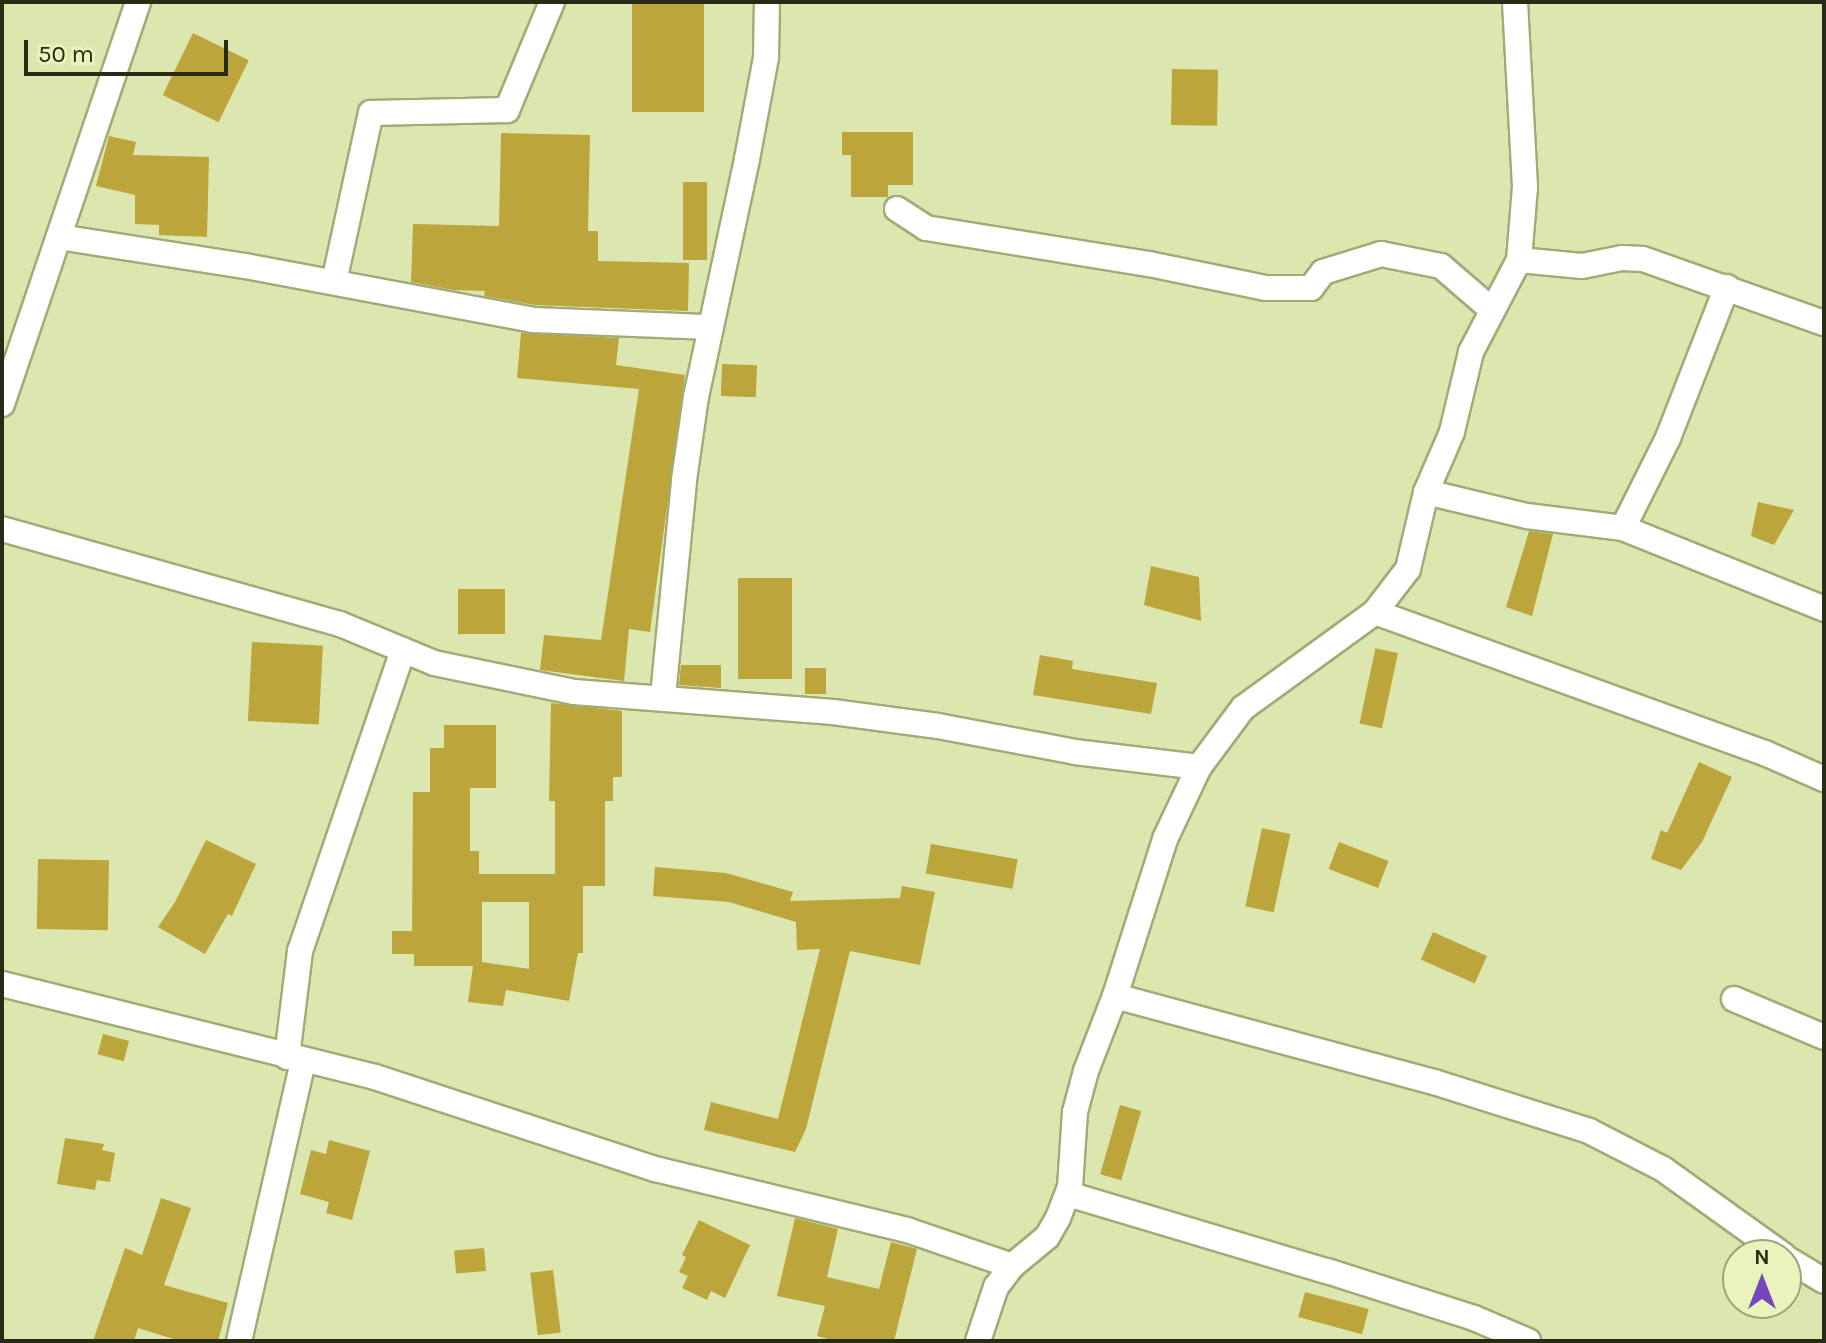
<!DOCTYPE html>
<html>
<head>
<meta charset="utf-8">
<style>
  body { margin:0 }
  #map { position:relative; width:1826px; height:1343px; overflow:hidden; background:#dce7af; font-family:Karla,sans-serif }
  div>[style] { position:absolute }
  .building>* { inset:0; background:#bca53b; transform-origin:0 0 }
  .roads { filter:drop-shadow(2px 0 #a1ab76) drop-shadow(-2px 0 #a1ab76) drop-shadow(0 2px #a1ab76) drop-shadow(0 -2px #a1ab76) }
  .minor>* { height:24px; margin:-12px; padding:0 12px; transform-origin:12px; border-radius:12px; background:#fff }
  span { translate:-50% -50%; white-space:nowrap; text-align:center; line-height:1.15; -webkit-text-stroke:6px #e9f4bc; paint-order:stroke }
  .frame { position:absolute; inset:0; border:4px solid #282c16; pointer-events:none }
  .north { position:absolute; left:1722px; top:1239px; width:80px; height:80px; box-sizing:border-box; background:#e9f4bc; border:2px solid #9ca47a; border-radius:50%; rotate:0deg; font-size:22px; font-weight:700; line-height:32px; text-align:center; color:#282c16 }
  .north::after { content:''; display:block; margin:auto; width:28px; height:36px; background:#7447bf; clip-path:polygon(50% 0,100% 100%,50% 72%,0 100%) }
  .scale { position:absolute; left:24px; top:40px; width:204px; height:36px; box-sizing:border-box; border:4px solid #282c16; border-top:0; padding-left:10px; font-size:24px; line-height:28px; white-space:nowrap; color:#282c16; -webkit-text-stroke:6px #e9f4bc; paint-order:stroke }
</style>
</head>
<body>
<div id="map">
  <div class="building">
    <div style="left:632px;top:2px;width:72px;height:110px"></div>
    <div style="left:193px;top:33px;width:62px;height:69px;rotate:26deg"></div>
    <div style="left:1172px;top:69px;width:46px;height:56px;rotate:1deg"></div>
    <div style="clip-path:polygon(842px 132px,913px 132px,913px 185px,888px 185px,888px 197px,851px 197px,851px 155px,842px 155px)"></div>
    <div style="clip-path:polygon(501px 133px,590px 135px,588px 231px,598px 231px,598px 261px,689px 263px,688px 311px,535px 305px,484px 296px,485px 291px,453px 290px,411px 282px,413px 224px,499px 226px)"></div>
    <div style="clip-path:polygon(109px 136px,136px 142px,133px 155px,209px 157px,207px 237px,159px 235px,159px 225px,135px 224px,135px 195px,96px 186px)"></div>
    <div style="left:683px;top:182px;width:24px;height:78px"></div>
    <div style="clip-path:polygon(521px 333px,619px 338px,616px 365px,685px 375px,650px 632px,629px 629px,624px 681px,540px 670px,544px 635px,601px 640px,639px 389px,517px 378px)"></div>
    <div style="left:722px;top:364px;width:35px;height:32px;rotate:2deg"></div>
    <div style="clip-path:polygon(1758px 502px,1794px 510px,1774px 545px,1751px 536px)"></div>
    <div style="clip-path:polygon(1529px 531px,1553px 534px,1532px 616px,1506px 607px)"></div>
    <div style="clip-path:polygon(1151px 566px,1199px 577px,1201px 621px,1144px 605px)"></div>
    <div style="left:738px;top:578px;width:54px;height:101px"></div>
    <div style="left:458px;top:589px;width:47px;height:45px"></div>
    <div style="left:252px;top:642px;width:71px;height:79px;rotate:3deg"></div>
    <div style="left:1398px;top:653px;width:77px;height:23px;rotate:102deg"></div>
    <div style="clip-path:polygon(1040px 655px,1073px 661px,1072px 669px,1157px 683px,1151px 714px,1033px 695px)"></div>
    <div style="clip-path:polygon(681px 665px,721px 665px,721px 688px,679px 685px)"></div>
    <div style="left:805px;top:668px;width:21px;height:26px"></div>
    <div style="clip-path:polygon(evenodd,551px 703px,622px 711px,622px 777px,613px 777px,613px 801px,605px 801px,605px 886px,583px 886px,583px 953px,578px 953px,569px 1001px,506px 990px,503px 1006px,468px 1002px,473px 966px,414px 966px,414px 954px,392px 954px,392px 931px,412px 931px,413px 792px,430px 792px,430px 748px,444px 748px,444px 725px,496px 725px,496px 788px,470px 788px,470px 851px,479px 851px,479px 874px,555px 874px,555px 801px,549px 801px,551px 703px,482px 902px,529px 902px,529px 969px,482px 962px,482px 902px)"></div>
    <div style="clip-path:polygon(1699px 762px,1732px 777px,1702px 842px,1681px 870px,1651px 859px,1661px 830px,1667px 833px)"></div>
    <div style="left:1262px;top:828px;width:29px;height:80px;rotate:12deg"></div>
    <div style="clip-path:polygon(206px 840px,256px 864px,232px 916px,228px 914px,205px 954px,158px 927px,175px 902px)"></div>
    <div style="left:1339px;top:842px;width:53px;height:29px;rotate:21deg"></div>
    <div style="left:931px;top:844px;width:88px;height:30px;rotate:10deg"></div>
    <div style="left:38px;top:859px;width:71px;height:70px;rotate:1deg"></div>
    <div style="clip-path:polygon(655px 867px,726px 873px,793px 892px,790px 901px,900px 898px,902px 886px,935px 892px,920px 965px,850px 951px,806px 1129px,795px 1152px,704px 1130px,711px 1102px,778px 1119px,820px 949px,797px 950px,796px 922px,729px 902px,653px 896px)"></div>
    <div style="left:1433px;top:932px;width:59px;height:30px;rotate:24deg"></div>
    <div style="left:103px;top:1034px;width:27px;height:21px;rotate:15deg"></div>
    <div style="left:1120px;top:1105px;width:22px;height:72px;rotate:16deg"></div>
    <div style="clip-path:polygon(65px 1138px,104px 1144px,102px 1150px,115px 1153px,110px 1182px,97px 1180px,95px 1190px,57px 1184px)"></div>
    <div style="clip-path:polygon(329px 1140px,370px 1151px,352px 1220px,326px 1213px,329px 1202px,300px 1194px,311px 1150px,326px 1154px)"></div>
    <div style="clip-path:polygon(161px 1198px,191px 1208px,164px 1285px,228px 1303px,218px 1341px,180px 1341px,138px 1328px,134px 1341px,93px 1341px,125px 1248px,142px 1255px)"></div>
    <div style="clip-path:polygon(795px 1218px,838px 1229px,827px 1277px,879px 1289px,891px 1242px,917px 1249px,894px 1341px,835px 1341px,817px 1336px,825px 1306px,777px 1296px)"></div>
    <div style="clip-path:polygon(699px 1220px,750px 1245px,725px 1298px,711px 1291px,707px 1300px,682px 1288px,688px 1276px,679px 1272px,686px 1257px,682px 1255px)"></div>
    <div style="left:484px;top:1248px;width:23px;height:30px;rotate:85deg"></div>
    <div style="left:553px;top:1270px;width:63px;height:23px;rotate:83deg"></div>
    <div style="left:1305px;top:1292px;width:66px;height:26px;rotate:15deg"></div>
  </div>
  <div class="roads">
    <div class="minor">
      <div style="left:1515px;top:2px;width:185px;rotate:86.9deg"></div>
      <div style="left:1525px;top:187px;width:73px;rotate:94.7deg"></div>
      <div style="left:1519px;top:260px;width:104px;rotate:117.6deg"></div>
      <div style="left:1471px;top:352px;width:82px;rotate:103.4deg"></div>
      <div style="left:1452px;top:432px;width:65px;rotate:113.4deg"></div>
      <div style="left:1426px;top:492px;width:104px;rotate:13.4deg"></div>
      <div style="left:1527px;top:516px;width:97px;rotate:7.1deg"></div>
      <div style="left:1623px;top:528px;width:217px;rotate:21.9deg"></div>
      <div style="left:897px;top:209px;width:35px;rotate:33deg"></div>
      <div style="left:926px;top:228px;width:226px;rotate:9.2deg"></div>
      <div style="left:1149px;top:264px;width:119px;rotate:11.6deg"></div>
      <div style="left:1266px;top:288px;width:45px"></div>
      <div style="left:1311px;top:288px;width:20px;rotate:-53deg"></div>
      <div style="left:1323px;top:272px;width:61px;rotate:-17.2deg"></div>
      <div style="left:1381px;top:254px;width:61px;rotate:11.3deg"></div>
      <div style="left:1441px;top:266px;width:67px;rotate:40.8deg"></div>
      <div style="left:59px;top:237px;width:188px;rotate:8.9deg"></div>
      <div style="left:245px;top:266px;width:293px;rotate:10.6deg"></div>
      <div style="left:533px;top:320px;width:178px;rotate:2.3deg"></div>
      <div style="left:1519px;top:260px;width:63px;rotate:5.4deg"></div>
      <div style="left:1582px;top:266px;width:41px;rotate:-11.3deg"></div>
      <div style="left:1622px;top:258px;width:21px;rotate:3deg"></div>
      <div style="left:1643px;top:259px;width:192px;rotate:19.5deg"></div>
      <div style="left:334px;top:282px;width:173px;rotate:-77.7deg"></div>
      <div style="left:371px;top:113px;width:136px;rotate:-1.3deg"></div>
      <div style="left:507px;top:110px;width:117px;rotate:-67.4deg"></div>
      <div style="left:2px;top:404px;width:424px;rotate:-71.3deg"></div>
      <div style="left:1623px;top:528px;width:101px;rotate:-63.4deg"></div>
      <div style="left:1668px;top:438px;width:162px;rotate:-68.7deg"></div>
      <div style="left:2px;top:529px;width:351px;rotate:15.7deg"></div>
      <div style="left:340px;top:624px;width:102px;rotate:22.5deg"></div>
      <div style="left:434px;top:663px;width:143px;rotate:11.7deg"></div>
      <div style="left:574px;top:692px;width:260px;rotate:4.4deg"></div>
      <div style="left:833px;top:712px;width:106px;rotate:7.6deg"></div>
      <div style="left:938px;top:726px;width:139px;rotate:10.7deg"></div>
      <div style="left:1075px;top:752px;width:125px;rotate:6.9deg"></div>
      <div style="left:1375px;top:612px;width:415px;rotate:19.9deg"></div>
      <div style="left:1765px;top:753px;width:64px;rotate:23.8deg"></div>
      <div style="left:663px;top:696px;width:217px;rotate:-84.4deg"></div>
      <div style="left:684px;top:480px;width:84px;rotate:-81.8deg"></div>
      <div style="left:696px;top:397px;width:243px;rotate:-77.9deg"></div>
      <div style="left:747px;top:159px;width:104px;rotate:-79.4deg"></div>
      <div style="left:766px;top:57px;width:55px;rotate:-89deg"></div>
      <div style="left:2px;top:984px;width:384px;rotate:14deg"></div>
      <div style="left:375px;top:1077px;width:295px;rotate:18.2deg"></div>
      <div style="left:655px;top:1169px;width:259px;rotate:13.6deg"></div>
      <div style="left:907px;top:1230px;width:111px;rotate:18.9deg"></div>
      <div style="left:1115px;top:996px;width:330px;rotate:15.1deg"></div>
      <div style="left:1434px;top:1082px;width:163px;rotate:17.5deg"></div>
      <div style="left:1589px;top:1131px;width:83px;rotate:27.2deg"></div>
      <div style="left:1663px;top:1169px;width:148px;rotate:35.6deg"></div>
      <div style="left:1734px;top:999px;width:98px;rotate:22.9deg"></div>
      <div style="left:287px;top:1057px;width:107px;rotate:-83deg"></div>
      <div style="left:300px;top:951px;width:318px;rotate:-71.1deg"></div>
      <div style="left:1068px;top:1194px;width:270px;rotate:16.6deg"></div>
      <div style="left:1327px;top:1271px;width:154px;rotate:17.7deg"></div>
      <div style="left:1474px;top:1318px;width:59px;rotate:23.1deg"></div>
      <div style="left:1786px;top:1258px;width:44px;rotate:31.2deg"></div>
      <div style="left:239px;top:1341px;width:287px;rotate:-77.1deg"></div>
      <div style="left:978px;top:1341px;width:57px;rotate:-71.6deg"></div>
      <div style="left:996px;top:1287px;width:26px;rotate:-53deg"></div>
      <div style="left:1012px;top:1266px;width:45px;rotate:-39.6deg"></div>
      <div style="left:1047px;top:1237px;width:22px;rotate:-60deg"></div>
      <div style="left:1058px;top:1218px;width:33px;rotate:-69deg"></div>
      <div style="left:1070px;top:1187px;width:75px;rotate:-86.2deg"></div>
      <div style="left:1075px;top:1112px;width:42px;rotate:-75deg"></div>
      <div style="left:1086px;top:1071px;width:80px;rotate:-68.9deg"></div>
      <div style="left:1115px;top:996px;width:165px;rotate:-72.3deg"></div>
      <div style="left:1165px;top:839px;width:80px;rotate:-64.7deg"></div>
      <div style="left:1199px;top:767px;width:74px;rotate:-53.3deg"></div>
      <div style="left:1243px;top:708px;width:163px;rotate:-36deg"></div>
      <div style="left:1375px;top:612px;width:54px;rotate:-52.5deg"></div>
      <div style="left:1408px;top:569px;width:79px;rotate:-76.8deg"></div>
    </div>
  </div>
  <div class="frame"></div>
  <div class="north">N</div>
  <div class="scale">50 m</div>
</div>
</body>
</html>
